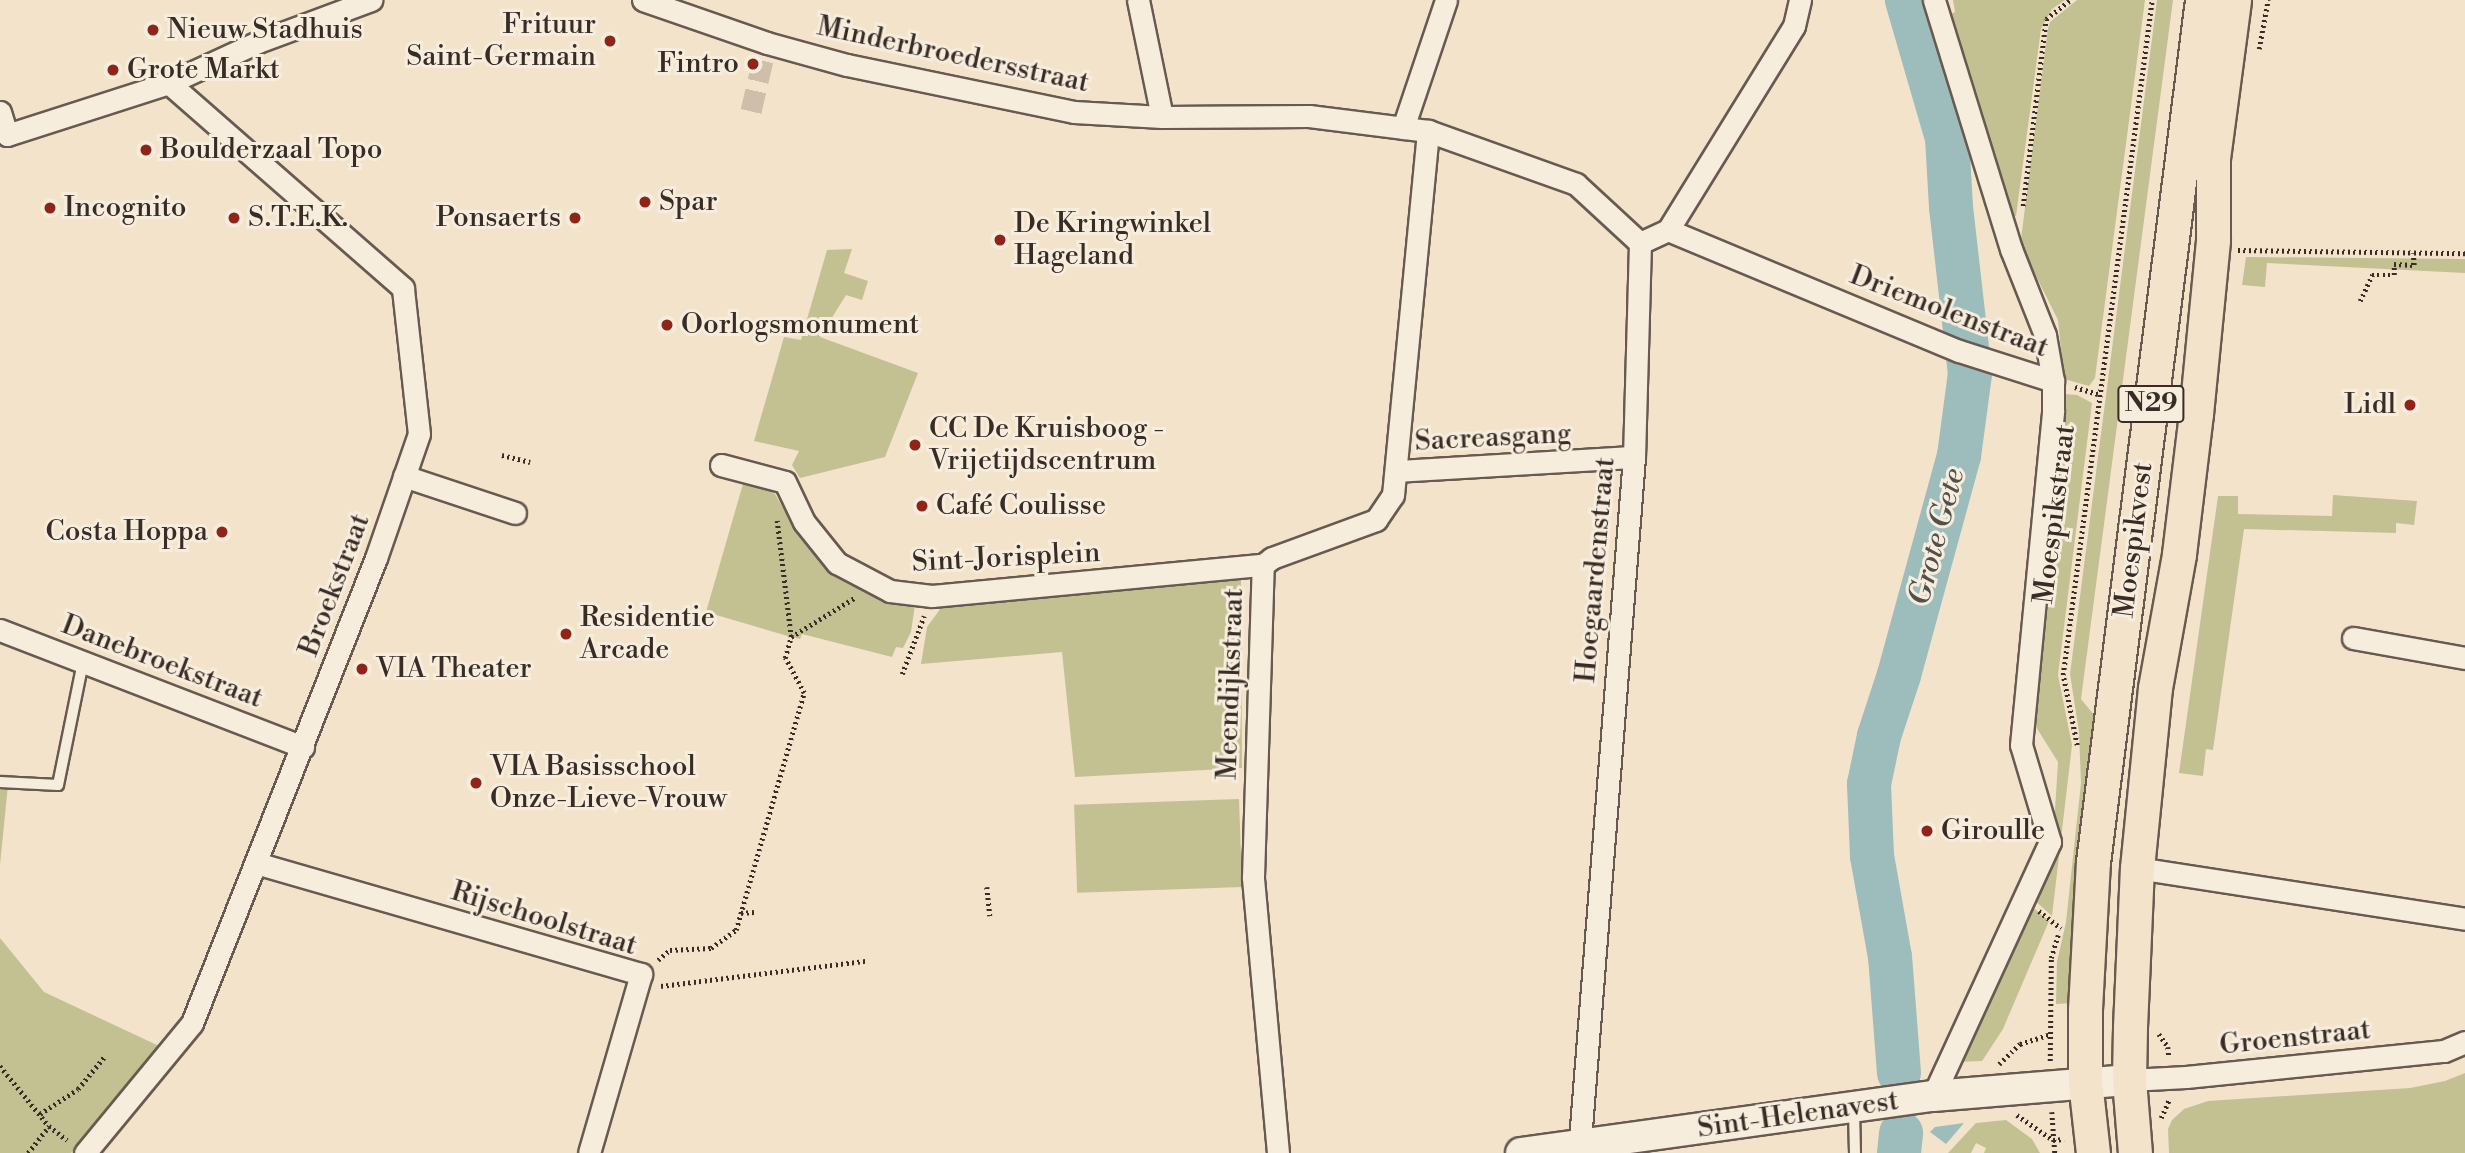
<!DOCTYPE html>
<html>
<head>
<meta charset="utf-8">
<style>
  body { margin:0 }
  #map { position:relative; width:2465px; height:1153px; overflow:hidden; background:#f3e3cb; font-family:"Libre Bodoni",serif }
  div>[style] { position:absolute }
  .green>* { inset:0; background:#c3c192; transform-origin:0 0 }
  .water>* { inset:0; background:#9cbdbc }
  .river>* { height:44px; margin:-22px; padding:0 22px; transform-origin:22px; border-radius:22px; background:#9cbdbc }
  .street-tunnel>* { height:21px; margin-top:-10.5px; transform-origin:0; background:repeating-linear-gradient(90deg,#cebeaa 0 21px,transparent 0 31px) }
  .path>* { height:4.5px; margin-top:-2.25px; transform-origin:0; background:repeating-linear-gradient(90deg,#392c27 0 2px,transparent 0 5.5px) }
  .roads { filter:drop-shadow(2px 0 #685a50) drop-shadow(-2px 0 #685a50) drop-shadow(0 2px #685a50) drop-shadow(0 -2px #685a50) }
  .lane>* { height:10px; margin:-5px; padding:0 5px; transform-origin:5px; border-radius:5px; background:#f7eddd }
  .street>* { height:21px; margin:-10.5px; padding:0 10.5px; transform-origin:10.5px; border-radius:10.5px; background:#f7eddd }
  .secondary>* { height:30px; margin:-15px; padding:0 15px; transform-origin:15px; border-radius:15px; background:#f7eddd }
  .primary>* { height:33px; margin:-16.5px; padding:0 16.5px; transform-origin:16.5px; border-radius:16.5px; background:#f3e3cb }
  .dots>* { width:19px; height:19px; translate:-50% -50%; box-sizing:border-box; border:4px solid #f7eddd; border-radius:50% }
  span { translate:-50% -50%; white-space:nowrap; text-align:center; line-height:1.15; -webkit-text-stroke:6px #f7eddd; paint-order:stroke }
  .shield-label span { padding:2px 5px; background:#f7eddd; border:2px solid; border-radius:5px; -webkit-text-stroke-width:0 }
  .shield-label { font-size:26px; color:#392c27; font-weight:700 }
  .poi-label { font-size:28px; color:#392c27 }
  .right { translate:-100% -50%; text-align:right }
  .left { translate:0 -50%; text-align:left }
  .street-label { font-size:28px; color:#392c27 }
  .water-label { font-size:30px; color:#52504c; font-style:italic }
</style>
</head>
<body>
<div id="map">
  <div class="green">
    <div style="clip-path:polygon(1953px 0,2065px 0,2052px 9px,2041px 29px,2016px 216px,2012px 216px,1948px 15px,1955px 12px)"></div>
    <div style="clip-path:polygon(2077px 0,2145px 0,2095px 378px,2089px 386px,2064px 379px,2058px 320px,2023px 250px,2021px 239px,2048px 28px,2050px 22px)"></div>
    <div style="clip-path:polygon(2157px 0,2173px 0,2081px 699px,2094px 715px,2074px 1003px,2056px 1004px,2057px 962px,2066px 922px,2081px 783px,2079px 732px,2070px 674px)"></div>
    <div style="clip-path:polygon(852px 249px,844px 273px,868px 281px,862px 300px,846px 295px,820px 337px,918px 373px,885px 457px,800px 478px,792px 465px,799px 451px,754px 441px,784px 337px,801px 340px,827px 250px)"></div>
    <div style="clip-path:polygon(2246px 257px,2465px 259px,2465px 273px,2267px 263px,2265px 287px,2242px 285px)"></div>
    <div style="clip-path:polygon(2065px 394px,2077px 395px,2092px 403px,2058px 675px,2072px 745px,2052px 916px,2033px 899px,2052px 858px,2058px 762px,2031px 719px)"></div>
    <div style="clip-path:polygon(745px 477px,775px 494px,796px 530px,832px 572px,861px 590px,915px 605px,911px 632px,903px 648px,896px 647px,892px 657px,802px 634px,800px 639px,791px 637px,706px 612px)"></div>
    <div style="clip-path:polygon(2333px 495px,2417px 501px,2414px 525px,2396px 523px,2396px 533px,2244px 529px,2213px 750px,2206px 749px,2203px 776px,2179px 773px,2218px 496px,2238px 496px,2238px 514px,2332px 516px)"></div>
    <div style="clip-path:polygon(1241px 580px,1242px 768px,1075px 777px,1062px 652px,921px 664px,927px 627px,946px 601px)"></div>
    <div style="clip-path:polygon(0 774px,9px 775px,0 865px)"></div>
    <div style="left:1239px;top:799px;width:88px;height:165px;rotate:88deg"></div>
    <div style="clip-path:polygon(2030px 905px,2049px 921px,2003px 1029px,1982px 1061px,1957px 1062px)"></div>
    <div style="clip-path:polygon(0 938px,44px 992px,159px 1046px,71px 1153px,0 1153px)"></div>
    <div style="clip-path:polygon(2465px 1073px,2465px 1153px,2169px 1153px,2168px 1129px,2172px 1120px,2184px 1109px,2208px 1101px,2410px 1088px,2445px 1081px)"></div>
    <div style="clip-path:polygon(2006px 1120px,2032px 1139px,2040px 1153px,1984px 1153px,1986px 1148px,1976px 1143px,1971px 1153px,1948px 1153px,1976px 1123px)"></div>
  </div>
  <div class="water">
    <div style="clip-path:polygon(1964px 1123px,1946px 1144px,1930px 1132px,1935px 1127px)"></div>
  </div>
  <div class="river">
    <div style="left:1899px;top:1073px;width:116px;rotate:-94.4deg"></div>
    <div style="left:1890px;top:957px;width:103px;rotate:-100.1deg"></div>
    <div style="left:1872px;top:856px;width:72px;rotate:-92.4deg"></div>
    <div style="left:1869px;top:784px;width:49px;rotate:-78.2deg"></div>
    <div style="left:1879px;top:736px;width:64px;rotate:-71.8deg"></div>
    <div style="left:1899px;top:675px;width:227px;rotate:-74.7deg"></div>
    <div style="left:1959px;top:456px;width:83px;rotate:-82.4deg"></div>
    <div style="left:1970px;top:374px;width:168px;rotate:-96.5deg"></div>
    <div style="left:1951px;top:207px;width:69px;rotate:-93.3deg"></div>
    <div style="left:1947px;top:138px;width:144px;rotate:-106.2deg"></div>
    <div style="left:1899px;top:1153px;width:20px;rotate:-84deg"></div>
  </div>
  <div class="street-tunnel">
    <div style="left:751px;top:111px;width:70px;rotate:-76.8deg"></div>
  </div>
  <div class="path">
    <div style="left:2259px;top:49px;width:50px;rotate:-79.6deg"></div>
    <div style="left:2023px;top:206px;width:188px;rotate:-83deg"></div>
    <div style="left:2046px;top:19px;width:31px;rotate:-38deg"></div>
    <div style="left:2238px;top:250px;width:227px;rotate:0.8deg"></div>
    <div style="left:2360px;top:301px;width:29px;rotate:-65deg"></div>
    <div style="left:2372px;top:275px;width:22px"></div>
    <div style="left:2394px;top:275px;width:11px;rotate:-90deg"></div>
    <div style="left:2394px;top:264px;width:20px;rotate:3deg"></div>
    <div style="left:2414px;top:265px;width:12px;rotate:-95deg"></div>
    <div style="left:2075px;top:387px;width:24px;rotate:17deg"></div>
    <div style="left:502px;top:455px;width:29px;rotate:14deg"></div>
    <div style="left:791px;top:637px;width:76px;rotate:-31.6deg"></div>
    <div style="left:902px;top:674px;width:62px;rotate:-69.2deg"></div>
    <div style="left:2077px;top:745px;width:71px;rotate:-101.3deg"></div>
    <div style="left:2063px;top:675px;width:681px;rotate:-82.49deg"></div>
    <div style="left:987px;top:887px;width:29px;rotate:84deg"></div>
    <div style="left:2039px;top:911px;width:28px;rotate:38deg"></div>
    <div style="left:741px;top:913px;width:13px;rotate:-4deg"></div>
    <div style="left:658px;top:960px;width:16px;rotate:-40deg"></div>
    <div style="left:670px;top:950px;width:41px;rotate:-2.8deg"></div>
    <div style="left:711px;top:948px;width:31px;rotate:-36deg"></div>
    <div style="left:736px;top:930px;width:247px;rotate:-74deg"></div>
    <div style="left:804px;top:693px;width:40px;rotate:-118deg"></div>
    <div style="left:785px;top:658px;width:22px;rotate:-74deg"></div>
    <div style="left:791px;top:637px;width:117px;rotate:-96.9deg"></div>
    <div style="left:661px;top:986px;width:206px;rotate:-7deg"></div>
    <div style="left:2159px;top:1034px;width:16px;rotate:55deg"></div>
    <div style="left:2168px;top:1047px;width:10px;rotate:84deg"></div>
    <div style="left:2050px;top:1061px;width:103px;rotate:-89.4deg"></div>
    <div style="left:2051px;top:958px;width:24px;rotate:-73deg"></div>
    <div style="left:1999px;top:1064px;width:29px;rotate:-44deg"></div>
    <div style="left:2020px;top:1044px;width:33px;rotate:-18deg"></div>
    <div style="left:0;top:1066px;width:77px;rotate:50.8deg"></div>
    <div style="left:49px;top:1126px;width:23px;rotate:38deg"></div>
    <div style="left:2052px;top:1112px;width:41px;rotate:85.8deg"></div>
    <div style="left:40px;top:1114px;width:45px;rotate:-33.3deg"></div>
    <div style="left:78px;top:1089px;width:43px;rotate:-50.7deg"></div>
    <div style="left:2017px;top:1115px;width:44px;rotate:34.8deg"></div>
    <div style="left:2053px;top:1140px;width:11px;rotate:-5deg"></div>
    <div style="left:2161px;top:1118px;width:20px;rotate:-66deg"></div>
    <div style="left:28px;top:1153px;width:34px;rotate:-52deg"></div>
  </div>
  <div class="roads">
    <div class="lane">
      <div style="left:0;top:782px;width:58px;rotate:3deg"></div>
      <div style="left:58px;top:785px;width:126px;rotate:-78.5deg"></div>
      <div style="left:1854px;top:1110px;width:43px;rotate:88.7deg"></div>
    </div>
    <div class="street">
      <div style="left:643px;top:0;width:131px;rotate:19.1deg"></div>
      <div style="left:767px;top:43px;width:83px;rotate:15.4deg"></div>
      <div style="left:847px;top:65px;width:232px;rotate:11.7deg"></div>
      <div style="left:1074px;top:112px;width:88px;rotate:3.3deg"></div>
      <div style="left:1162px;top:117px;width:147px;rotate:-0.4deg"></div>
      <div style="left:1309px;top:116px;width:120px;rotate:7.2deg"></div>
      <div style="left:1428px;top:131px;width:157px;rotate:19.7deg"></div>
      <div style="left:1576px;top:184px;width:87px;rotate:42.7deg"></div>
      <div style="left:1640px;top:243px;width:214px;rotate:91.6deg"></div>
      <div style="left:1634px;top:457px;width:698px;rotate:94.52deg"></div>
      <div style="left:1138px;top:0;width:119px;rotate:78.4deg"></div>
      <div style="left:0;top:112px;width:24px;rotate:73deg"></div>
      <div style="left:1403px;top:128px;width:135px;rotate:-71.4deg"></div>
      <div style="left:7px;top:135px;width:170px;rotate:-17.8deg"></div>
      <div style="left:169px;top:83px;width:98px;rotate:-24.7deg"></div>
      <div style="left:258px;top:42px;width:121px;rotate:-20.4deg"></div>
      <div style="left:1668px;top:230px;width:240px;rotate:-58.3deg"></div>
      <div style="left:1794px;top:26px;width:27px;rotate:-77deg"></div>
      <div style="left:1640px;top:243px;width:31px;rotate:-25deg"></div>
      <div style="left:1668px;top:230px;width:315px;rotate:22.6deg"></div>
      <div style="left:1959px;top:351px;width:99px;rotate:17.7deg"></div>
      <div style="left:721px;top:465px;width:66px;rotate:14.9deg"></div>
      <div style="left:785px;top:482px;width:44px;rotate:64.6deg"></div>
      <div style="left:804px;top:522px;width:53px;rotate:51.2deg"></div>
      <div style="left:837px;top:563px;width:60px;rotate:27.8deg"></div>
      <div style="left:890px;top:591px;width:42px;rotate:6.8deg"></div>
      <div style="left:932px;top:596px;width:332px;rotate:-5.4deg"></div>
      <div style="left:1397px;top:471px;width:237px;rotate:-3.4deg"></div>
      <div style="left:404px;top:476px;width:117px;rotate:18.4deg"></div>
      <div style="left:0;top:630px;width:325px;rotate:21.1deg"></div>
      <div style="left:2353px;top:638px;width:114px;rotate:10.1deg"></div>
      <div style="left:256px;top:863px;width:401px;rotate:16.1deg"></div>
      <div style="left:641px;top:974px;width:186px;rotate:106.2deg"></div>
      <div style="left:2137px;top:868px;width:332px;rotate:8.8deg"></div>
      <div style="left:2129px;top:1080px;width:57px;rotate:-3deg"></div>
      <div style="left:2186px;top:1077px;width:259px;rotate:-5.8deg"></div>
      <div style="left:2444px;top:1051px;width:23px;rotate:-23deg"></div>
      <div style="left:1933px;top:1096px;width:280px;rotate:-65.3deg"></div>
      <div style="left:2050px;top:842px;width:101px;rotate:-106.6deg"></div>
      <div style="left:2021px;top:745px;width:336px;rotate:-84.5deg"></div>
      <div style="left:2053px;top:411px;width:30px;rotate:-90deg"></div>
      <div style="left:2053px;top:381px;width:47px;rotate:-99.9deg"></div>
      <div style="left:2045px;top:335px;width:92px;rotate:-111.6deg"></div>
      <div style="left:2011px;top:249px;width:261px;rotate:-107.2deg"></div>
      <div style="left:85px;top:1153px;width:168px;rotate:-50.5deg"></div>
      <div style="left:192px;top:1023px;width:500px;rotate:-68.41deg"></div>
      <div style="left:376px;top:558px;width:131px;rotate:-70.9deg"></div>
      <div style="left:419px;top:434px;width:147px;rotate:-96.3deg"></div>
      <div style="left:403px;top:288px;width:311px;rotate:-138.8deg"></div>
      <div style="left:1278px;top:1153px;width:277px;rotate:-95.2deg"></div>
      <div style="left:1253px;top:877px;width:312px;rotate:-88.2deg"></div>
      <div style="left:1263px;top:565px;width:11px;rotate:-38deg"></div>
      <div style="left:1272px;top:558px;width:111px;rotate:-20.1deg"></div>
      <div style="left:1376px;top:520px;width:30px;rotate:-56deg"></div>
      <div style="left:1393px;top:495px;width:366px;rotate:-84.5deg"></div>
    </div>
    <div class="secondary">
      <div style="left:1521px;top:1153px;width:416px;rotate:-7.9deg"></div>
      <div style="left:1933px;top:1096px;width:197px;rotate:-4.7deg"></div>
    </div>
    <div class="primary">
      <div style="left:2093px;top:1153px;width:71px;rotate:-96.4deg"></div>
      <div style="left:2085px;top:1082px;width:73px;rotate:-90deg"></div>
      <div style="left:2085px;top:1009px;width:147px;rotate:-86.9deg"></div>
      <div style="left:2093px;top:862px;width:869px;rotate:-82.79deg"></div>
      <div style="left:2135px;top:1153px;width:73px;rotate:-94.7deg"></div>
      <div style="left:2129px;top:1080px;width:53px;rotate:-88.9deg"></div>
      <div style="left:2130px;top:1027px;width:159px;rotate:-87.5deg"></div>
      <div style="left:2137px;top:868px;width:181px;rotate:-84.3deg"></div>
      <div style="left:2155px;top:688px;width:136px;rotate:-79.8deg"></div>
      <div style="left:2179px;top:554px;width:141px;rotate:-83.1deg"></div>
      <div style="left:2196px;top:414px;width:175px;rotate:-84.4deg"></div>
      <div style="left:2213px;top:240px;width:82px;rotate:-90deg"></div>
      <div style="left:2213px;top:158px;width:159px;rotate:-82.4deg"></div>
    </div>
  </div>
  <div class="dots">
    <div style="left:153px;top:30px;background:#8f2418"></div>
    <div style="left:610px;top:41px;background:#8f2418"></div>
    <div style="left:753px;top:64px;background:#8f2418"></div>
    <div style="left:113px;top:70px;background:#8f2418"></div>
    <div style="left:146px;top:150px;background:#8f2418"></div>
    <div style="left:645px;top:202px;background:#8f2418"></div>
    <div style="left:50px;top:208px;background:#8f2418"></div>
    <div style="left:234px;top:218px;background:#8f2418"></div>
    <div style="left:575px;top:218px;background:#8f2418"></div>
    <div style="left:1000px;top:240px;background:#8f2418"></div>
    <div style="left:667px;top:325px;background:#8f2418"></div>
    <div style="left:2410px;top:405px;background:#8f2418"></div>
    <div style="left:915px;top:445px;background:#8f2418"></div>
    <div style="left:922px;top:506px;background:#8f2418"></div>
    <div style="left:222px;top:532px;background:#8f2418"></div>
    <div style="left:566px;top:634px;background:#8f2418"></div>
    <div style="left:362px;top:669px;background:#8f2418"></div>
    <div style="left:476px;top:783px;background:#8f2418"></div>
    <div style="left:1927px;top:831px;background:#8f2418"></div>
  </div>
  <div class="shield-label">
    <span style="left:2151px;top:404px">N29</span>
  </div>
  <div class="poi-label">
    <span class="right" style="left:596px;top:41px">Frituur<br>Saint-Germain</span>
    <span class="left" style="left:167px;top:30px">Nieuw Stadhuis</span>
    <span class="right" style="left:739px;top:64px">Fintro</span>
    <span class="left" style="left:127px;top:70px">Grote Markt</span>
    <span class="left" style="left:160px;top:150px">Boulderzaal Topo</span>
    <span class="left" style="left:659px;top:202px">Spar</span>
    <span class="left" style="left:64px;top:208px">Incognito</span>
    <span class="left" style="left:248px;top:218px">S.T.E.K.</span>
    <span class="right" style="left:561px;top:218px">Ponsaerts</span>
    <span class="left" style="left:1014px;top:240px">De Kringwinkel<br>Hageland</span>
    <span class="left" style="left:681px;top:325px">Oorlogsmonument</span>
    <span class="right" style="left:2396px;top:405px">Lidl</span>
    <span class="left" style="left:929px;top:445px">CC De Kruisboog -<br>Vrijetijdscentrum</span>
    <span class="left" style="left:936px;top:506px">Café Coulisse</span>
    <span class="right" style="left:208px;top:532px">Costa Hoppa</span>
    <span class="left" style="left:580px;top:634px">Residentie<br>Arcade</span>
    <span class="left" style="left:376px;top:669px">VIA Theater</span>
    <span class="left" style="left:490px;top:783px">VIA Basisschool<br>Onze-Lieve-Vrouw</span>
    <span class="left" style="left:1941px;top:831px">Giroulle</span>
  </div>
  <div class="street-label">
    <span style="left:953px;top:55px;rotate:12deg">Minderbroedersstraat</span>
    <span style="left:1949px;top:312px;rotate:21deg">Driemolenstraat</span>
    <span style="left:1493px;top:438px;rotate:-3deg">Sacreasgang</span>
    <span style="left:2055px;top:514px;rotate:-83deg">Moespikstraat</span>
    <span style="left:2134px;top:540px;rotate:-83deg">Moespikvest</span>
    <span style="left:1006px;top:558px;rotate:-3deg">Sint-Jorisplein</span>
    <span style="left:1596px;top:570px;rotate:-85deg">Hoegaardenstraat</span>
    <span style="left:335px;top:585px;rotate:-69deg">Broekstraat</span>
    <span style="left:162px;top:662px;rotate:21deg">Danebroekstraat</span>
    <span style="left:1231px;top:684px;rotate:-88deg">Meendijkstraat</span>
    <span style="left:544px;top:919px;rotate:17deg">Rijschoolstraat</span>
    <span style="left:2295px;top:1038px;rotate:-6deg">Groenstraat</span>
    <span style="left:1798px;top:1115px;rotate:-8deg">Sint-Helenavest</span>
  </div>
  <div class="water-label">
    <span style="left:1937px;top:537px;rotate:-75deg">Grote Gete</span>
  </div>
</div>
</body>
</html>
